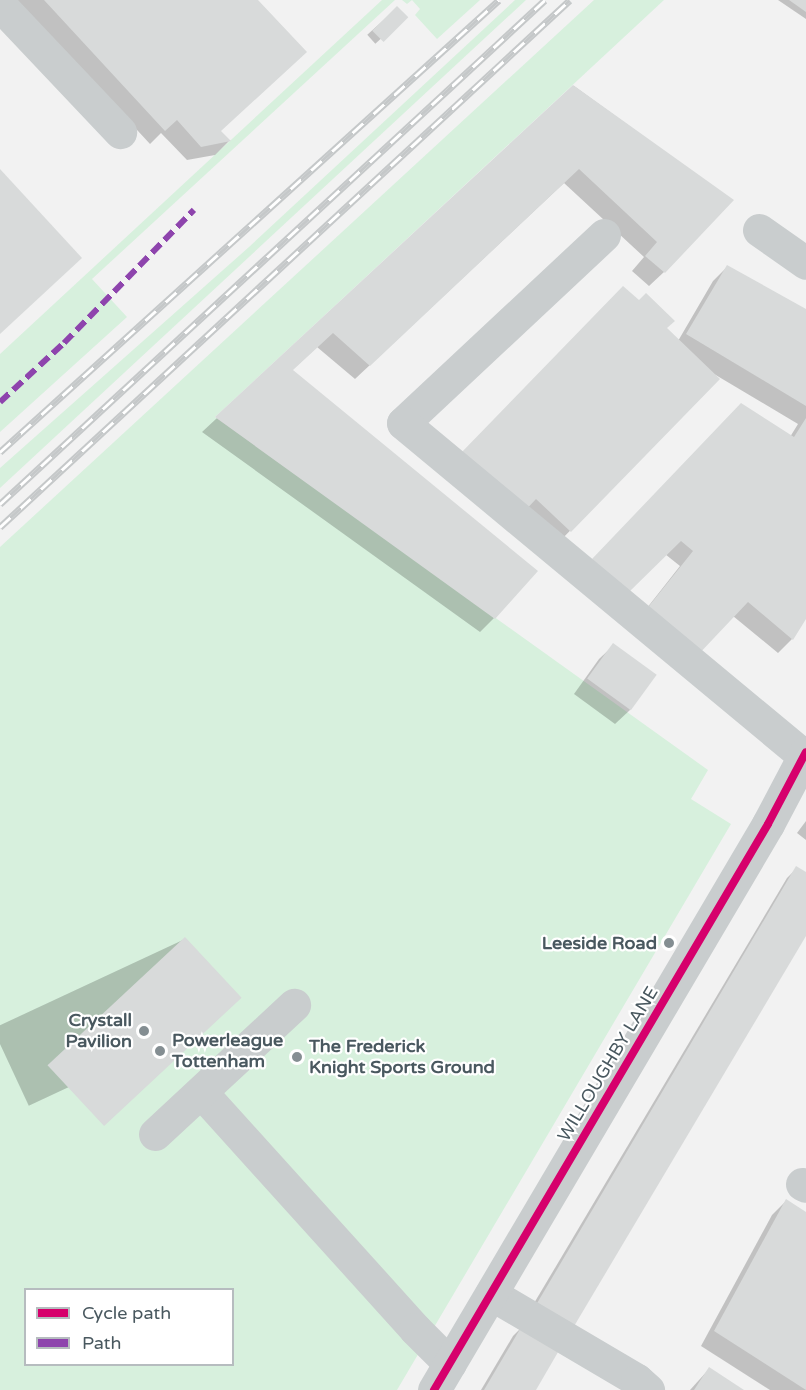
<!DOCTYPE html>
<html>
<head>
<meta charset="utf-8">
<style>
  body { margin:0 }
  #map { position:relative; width:806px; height:1390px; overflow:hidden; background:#f2f2f2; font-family:"Varela Round",sans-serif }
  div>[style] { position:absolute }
  .green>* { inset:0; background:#d7f0dd }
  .shadow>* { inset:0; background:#0003; transform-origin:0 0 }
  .building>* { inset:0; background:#d8dada; transform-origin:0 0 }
  .minor>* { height:33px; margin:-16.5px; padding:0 16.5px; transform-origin:16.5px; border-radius:16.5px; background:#c9cdce }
  .rail>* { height:7px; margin-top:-3.5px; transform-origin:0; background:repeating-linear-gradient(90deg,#fff 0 14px,#c5c8c9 0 28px); box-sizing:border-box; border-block:2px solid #c5c8c9 }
  .quiet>* { height:6px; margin-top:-3px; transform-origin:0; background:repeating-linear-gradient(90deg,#8e44ad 0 12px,transparent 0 18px) }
  .cycleway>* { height:8px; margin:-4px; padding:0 4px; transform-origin:4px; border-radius:4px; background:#d6006c }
  .dots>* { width:16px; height:16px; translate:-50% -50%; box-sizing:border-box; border:3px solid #fff; border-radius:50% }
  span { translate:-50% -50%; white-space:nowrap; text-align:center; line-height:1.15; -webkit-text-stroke:4.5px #fff; paint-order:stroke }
  .poi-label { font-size:18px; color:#49585f; font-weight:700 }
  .right { translate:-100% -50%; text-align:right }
  .left { translate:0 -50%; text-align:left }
  .street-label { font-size:18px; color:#49585f }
  .legend { position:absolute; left:24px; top:1288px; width:210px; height:78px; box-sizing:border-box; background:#fff; border:2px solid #b6bcbf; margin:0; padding:8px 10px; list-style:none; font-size:18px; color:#49585f }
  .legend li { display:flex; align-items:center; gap:12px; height:30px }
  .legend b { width:30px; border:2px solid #b6bcbf }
</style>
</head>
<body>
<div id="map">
  <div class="green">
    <div style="clip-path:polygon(382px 0,395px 0,92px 279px,127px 317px,0 432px,0 354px)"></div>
    <div style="clip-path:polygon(402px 0,480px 0,437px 39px,415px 15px,420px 9px,412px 0,407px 4px)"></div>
    <div style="clip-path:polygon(515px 0,526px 0,0 488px,0 468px,249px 247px)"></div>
    <div style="clip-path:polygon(evenodd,594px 0,664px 0,215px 417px,708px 770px,691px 799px,731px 824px,397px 1390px,0 1390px,0 547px,594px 0,26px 1290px,232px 1290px,232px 1364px,26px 1364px,26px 1290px)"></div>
  </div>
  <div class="shadow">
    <div style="clip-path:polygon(17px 0,256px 0,220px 131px,229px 141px,215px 155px,187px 160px,161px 133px,150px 144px)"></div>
    <div style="clip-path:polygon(778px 0,806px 0,806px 19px)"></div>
    <div style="left:397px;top:8px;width:12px;height:40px;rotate:48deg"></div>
    <div style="clip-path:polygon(574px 86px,731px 200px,664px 272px,649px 286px,632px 271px,644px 257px,564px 183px,355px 379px,317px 347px,291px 371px,494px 618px,480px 632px,202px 432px)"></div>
    <div style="clip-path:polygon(727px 267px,806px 310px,806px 616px,792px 639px,778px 653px,733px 616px,632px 627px,680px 566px,665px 554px,790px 437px,798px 424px,714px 374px,718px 380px,556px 545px,521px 512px,665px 328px,678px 341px,713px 281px)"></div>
    <div style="clip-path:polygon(614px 645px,630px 710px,615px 724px,574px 694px,599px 659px)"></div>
    <div style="clip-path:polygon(806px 821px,806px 840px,797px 833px)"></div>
    <div style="clip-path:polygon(797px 868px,806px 873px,806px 933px,569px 1332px,524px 1320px,787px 878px)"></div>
    <div style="left:185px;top:939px;width:85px;height:212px;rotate:65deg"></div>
    <div style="clip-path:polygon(786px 1201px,806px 1214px,806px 1390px,770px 1390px,701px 1346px,772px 1215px)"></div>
    <div style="clip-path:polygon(523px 1326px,534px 1390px,481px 1390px,513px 1336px)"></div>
    <div style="clip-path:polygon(709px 1369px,741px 1390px,690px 1390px)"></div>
  </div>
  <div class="building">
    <div style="clip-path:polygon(44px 0,258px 0,307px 52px,221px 131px,231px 141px,201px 147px,177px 120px,165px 131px)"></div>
    <div style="clip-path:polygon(789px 0,806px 0,806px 12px)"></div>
    <div style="left:397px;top:6px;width:16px;height:35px;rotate:45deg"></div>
    <div style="clip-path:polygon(573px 85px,734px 200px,665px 273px,645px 256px,657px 242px,579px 169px,370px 366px,333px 333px,293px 370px,538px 571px,495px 619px,215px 417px)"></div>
    <div style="clip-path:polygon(0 169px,82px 258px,0 334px)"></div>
    <div style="clip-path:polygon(727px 265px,806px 309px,806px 406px,686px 334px)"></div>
    <div style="clip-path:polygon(623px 286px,639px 300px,646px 293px,675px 321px,667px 328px,720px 379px,571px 532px,536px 499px,522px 514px,460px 454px)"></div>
    <div style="clip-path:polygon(741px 403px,794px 437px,806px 418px,806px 619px,793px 640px,748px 602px,696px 657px,645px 611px,693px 551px,681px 541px,628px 593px,592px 559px)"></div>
    <div style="left:613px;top:643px;width:54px;height:44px;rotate:36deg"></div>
    <div style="clip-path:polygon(796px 866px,806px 872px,806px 936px,570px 1333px,533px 1310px)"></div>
    <div style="left:185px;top:937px;width:83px;height:188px;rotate:47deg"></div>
    <div style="clip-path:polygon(786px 1199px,806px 1212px,806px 1390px,714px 1331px)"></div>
    <div style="clip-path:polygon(523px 1324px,561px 1347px,536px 1390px,484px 1390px)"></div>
    <div style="clip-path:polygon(709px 1367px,744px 1390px,694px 1390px)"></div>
  </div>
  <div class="minor">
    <div style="left:0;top:5px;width:175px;rotate:46.6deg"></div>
    <div style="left:759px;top:230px;width:57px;rotate:35.1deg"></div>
    <div style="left:604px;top:235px;width:275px;rotate:136.9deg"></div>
    <div style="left:403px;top:423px;width:521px;rotate:39.71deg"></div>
    <div style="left:201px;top:1092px;width:319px;rotate:47.9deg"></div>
    <div style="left:415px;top:1329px;width:49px;rotate:45deg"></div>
    <div style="left:155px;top:1134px;width:190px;rotate:-42.9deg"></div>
    <div style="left:802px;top:1184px;width:4px;rotate:27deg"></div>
    <div style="left:491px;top:1294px;width:169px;rotate:30.5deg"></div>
    <div style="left:637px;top:1380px;width:15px;rotate:42deg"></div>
    <div style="left:434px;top:1390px;width:657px;rotate:-59.45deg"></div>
    <div style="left:768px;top:824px;width:81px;rotate:-62.2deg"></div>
  </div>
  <div class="rail">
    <div style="left:0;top:452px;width:673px;rotate:-42.17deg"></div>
    <div style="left:0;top:504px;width:742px;rotate:-42.76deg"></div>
    <div style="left:0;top:527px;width:776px;rotate:-42.76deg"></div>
  </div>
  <div class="quiet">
    <div style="left:0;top:402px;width:87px;rotate:-42.7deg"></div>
    <div style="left:64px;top:343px;width:186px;rotate:-45.7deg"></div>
  </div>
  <div class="cycleway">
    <div style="left:434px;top:1390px;width:657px;rotate:-59.45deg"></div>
    <div style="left:768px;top:824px;width:81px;rotate:-62.2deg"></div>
  </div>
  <div class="dots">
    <div style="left:669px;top:943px;background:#848e92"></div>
    <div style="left:144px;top:1031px;background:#848e92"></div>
    <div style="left:160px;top:1051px;background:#848e92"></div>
    <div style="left:297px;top:1057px;background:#848e92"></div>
  </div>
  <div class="poi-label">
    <span class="right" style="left:657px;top:943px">Leeside Road</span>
    <span class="right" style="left:132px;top:1031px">Crystall<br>Pavilion</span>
    <span class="left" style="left:172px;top:1051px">Powerleague<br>Tottenham</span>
    <span class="left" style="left:309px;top:1057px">The Frederick<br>Knight Sports Ground</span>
  </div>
  <div class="street-label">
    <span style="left:608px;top:1064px;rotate:-59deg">WILLOUGHBY LANE</span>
  </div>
  <ul class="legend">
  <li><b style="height:8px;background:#d6006c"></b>Cycle path</li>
  <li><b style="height:8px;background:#8e44ad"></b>Path</li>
  </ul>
</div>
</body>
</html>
